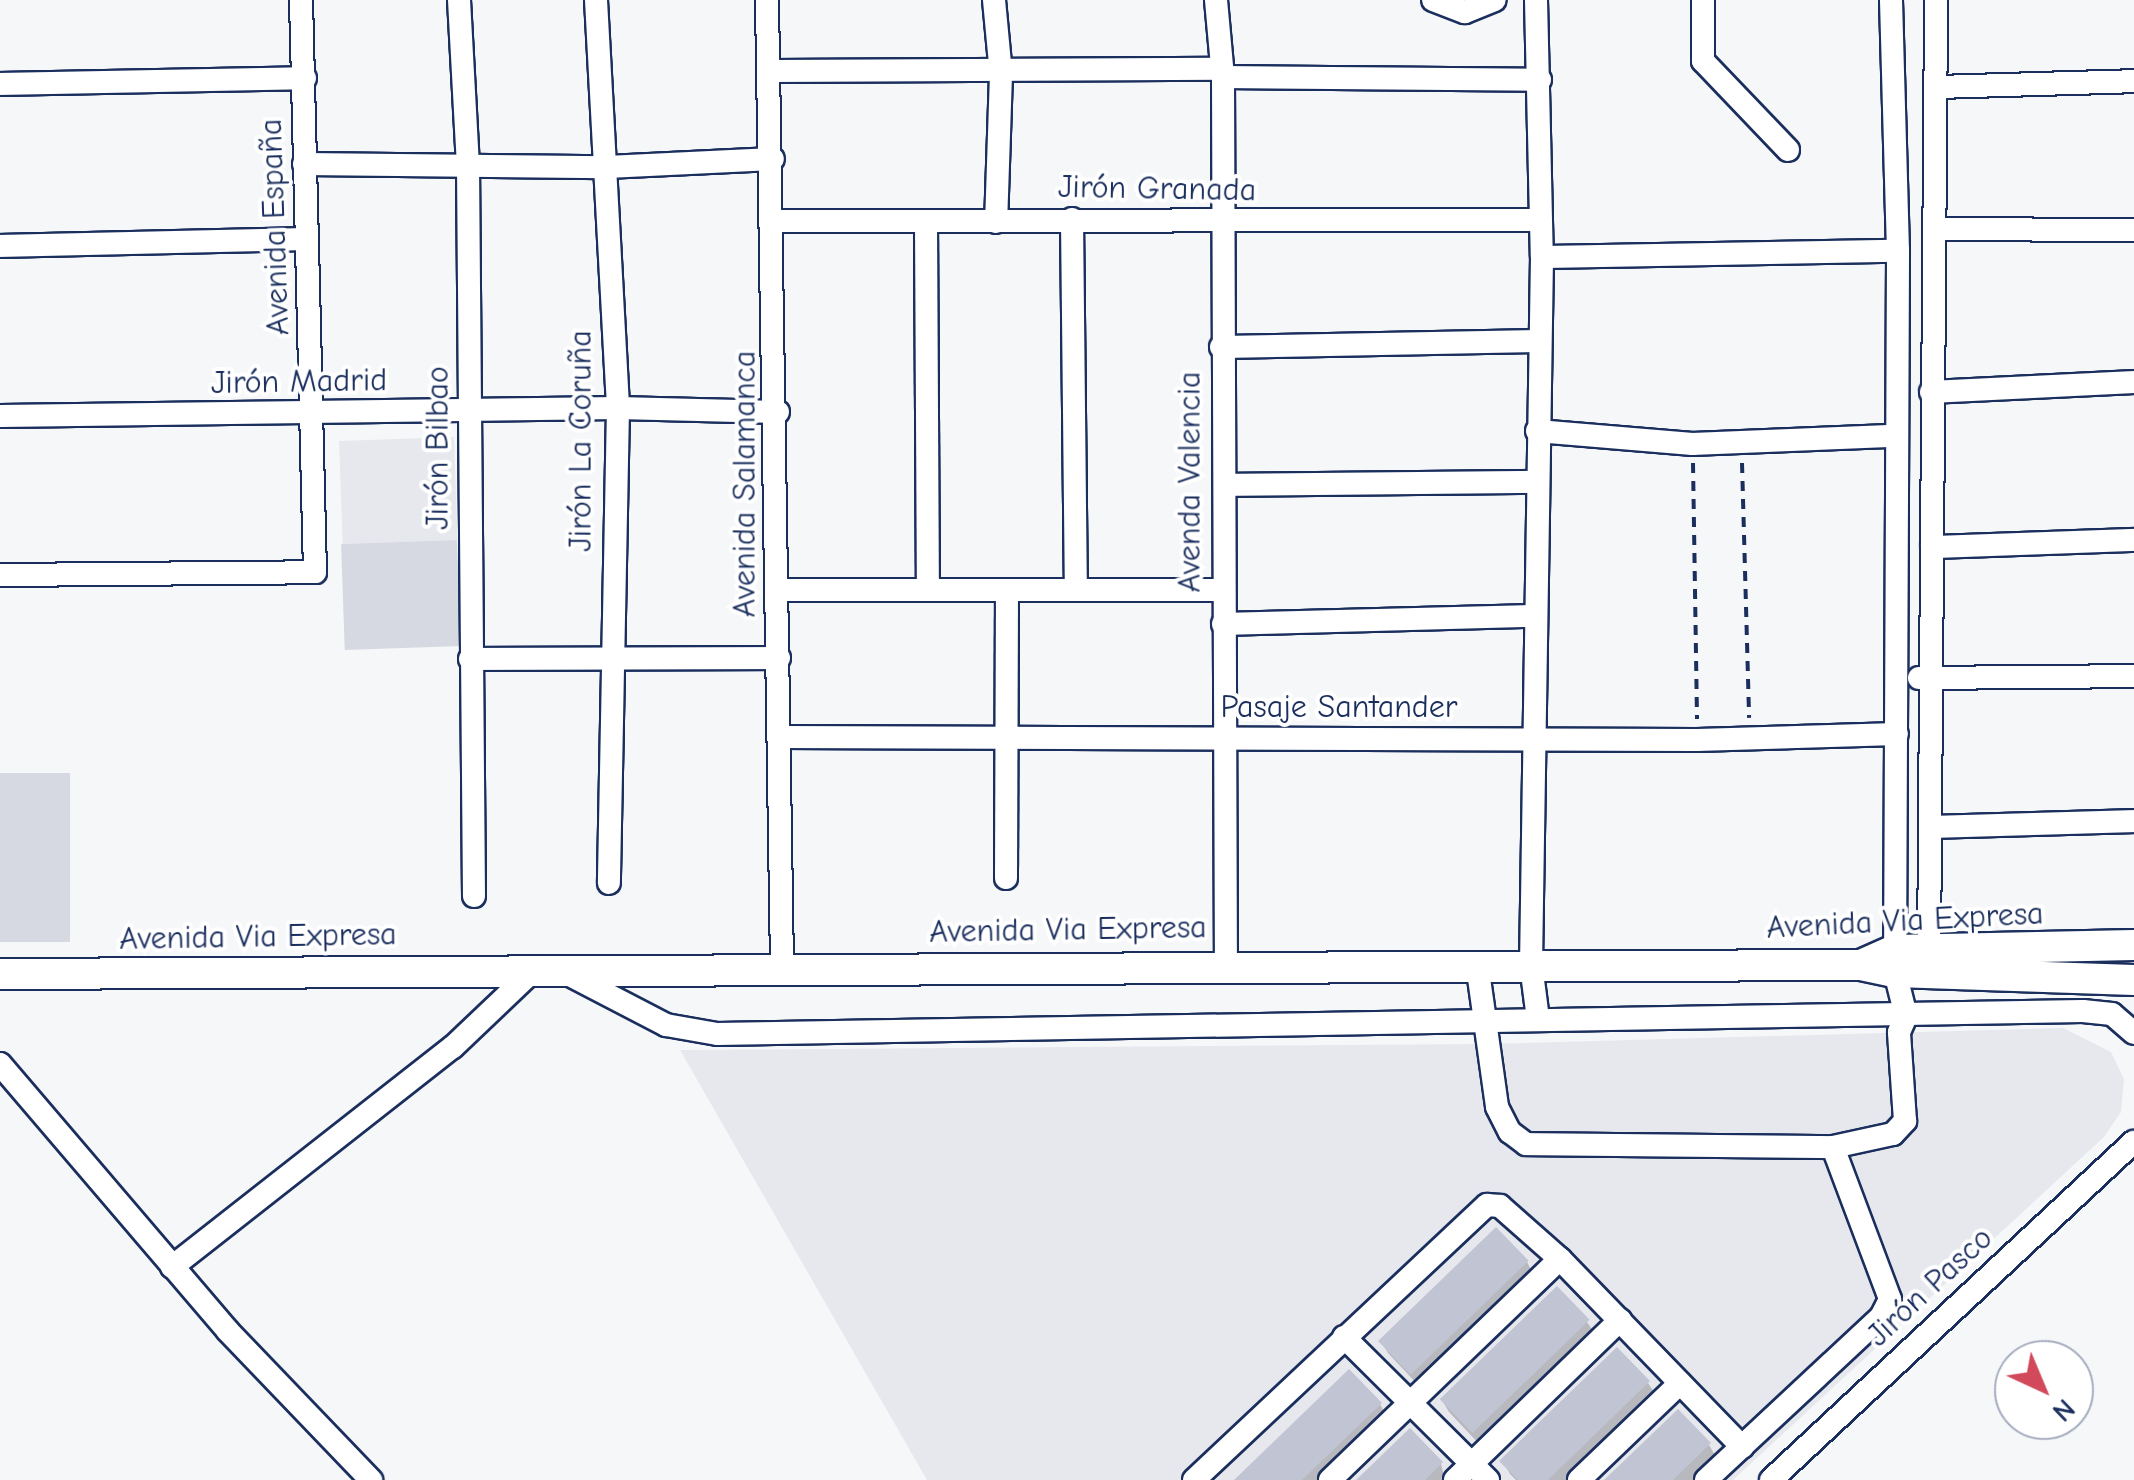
<!DOCTYPE html>
<html>
<head>
<meta charset="utf-8">
<style>
  body { margin:0 }
  #map { position:relative; width:2134px; height:1480px; overflow:hidden; background:#f6f7f9; font-family:"Comic Neue",sans-serif }
  div>[style] { position:absolute }
  .built>* { inset:0; background:#e6e8ee; transform-origin:0 0 }
  .green>* { inset:0; background:#d6d9e2; transform-origin:0 0 }
  .shadow>* { inset:0; background:#0003 }
  .building>* { inset:0; background:#c0c4d3; transform-origin:0 0 }
  .path>* { height:4px; margin-top:-2px; transform-origin:0; background:repeating-linear-gradient(90deg,#1b2f5e 0 10px,transparent 0 18px) }
  .roads { filter:drop-shadow(2px 0 #1b2f5e) drop-shadow(-2px 0 #1b2f5e) drop-shadow(0 2px #1b2f5e) drop-shadow(0 -2px #1b2f5e) }
  .minor>* { height:22px; margin:-11px; padding:0 11px; transform-origin:11px; border-radius:11px; background:#fff }
  .major>* { height:30px; margin:-15px; padding:0 15px; transform-origin:15px; border-radius:15px; background:#fff }
  span { translate:-50% -50%; white-space:nowrap; text-align:center; line-height:1.15; -webkit-text-stroke:8px #fff; paint-order:stroke }
  .street-label { font-size:32px; color:#1b2f5e }
  .north { position:absolute; left:1994px; top:1340px; width:100px; height:100px; box-sizing:border-box; background:#fff; border:2px solid #a4acbf; border-radius:50%; rotate:136deg; font-size:28px; font-weight:700; line-height:40px; text-align:center; color:#1b2f5e }
  .north::after { content:''; display:block; margin:auto; width:35px; height:45px; background:#d1495b; clip-path:polygon(50% 0,100% 100%,50% 72%,0 100%) }
</style>
</head>
<body>
<div id="map">
  <div class="built">
    <div style="left:454px;top:437px;width:103px;height:115px;rotate:88deg"></div>
    <div style="clip-path:polygon(2063px 1028px,2111px 1052px,2124px 1079px,2121px 1112px,2104px 1137px,1733px 1480px,927px 1480px,680px 1050px,1488px 1044px)"></div>
  </div>
  <div class="green">
    <div style="left:457px;top:540px;width:106px;height:116px;rotate:88deg"></div>
    <div style="left:0;top:773px;width:70px;height:169px"></div>
  </div>
  <div class="shadow">
    <div style="clip-path:polygon(1527px 1262px,1534px 1275px,1419px 1386px,1388px 1353px,1381px 1341px)"></div>
    <div style="clip-path:polygon(1587px 1322px,1595px 1334px,1480px 1445px,1449px 1412px,1442px 1400px)"></div>
    <div style="clip-path:polygon(1648px 1383px,1656px 1395px,1568px 1480px,1516px 1480px,1510px 1474px,1503px 1461px)"></div>
    <div style="clip-path:polygon(1380px 1404px,1387px 1417px,1322px 1480px,1237px 1480px)"></div>
    <div style="clip-path:polygon(1709px 1445px,1716px 1457px,1693px 1480px,1608px 1480px)"></div>
    <div style="clip-path:polygon(1441px 1464px,1445px 1480px,1360px 1480px)"></div>
  </div>
  <div class="building">
    <div style="left:1496px;top:1227px;width:47px;height:164px;rotate:46deg"></div>
    <div style="left:1557px;top:1286px;width:47px;height:163px;rotate:46deg"></div>
    <div style="clip-path:polygon(1617px 1347px,1650px 1381px,1548px 1480px,1518px 1480px,1499px 1461px)"></div>
    <div style="clip-path:polygon(1349px 1369px,1382px 1403px,1302px 1480px,1234px 1480px)"></div>
    <div style="clip-path:polygon(1678px 1409px,1711px 1443px,1673px 1480px,1604px 1480px)"></div>
    <div style="clip-path:polygon(1410px 1428px,1443px 1462px,1425px 1480px,1356px 1480px)"></div>
  </div>
  <div class="path">
    <div style="left:1693px;top:463px;width:256px;rotate:89.1deg"></div>
    <div style="left:1742px;top:463px;width:255px;rotate:88.4deg"></div>
  </div>
  <div class="roads">
    <div class="minor">
      <div style="left:459px;top:0;width:165px;rotate:86.9deg"></div>
      <div style="left:468px;top:165px;width:731px;rotate:89.53deg"></div>
      <div style="left:596px;top:0;width:409px;rotate:86.9deg"></div>
      <div style="left:618px;top:408px;width:475px;rotate:91.1deg"></div>
      <div style="left:767px;top:0;width:968px;rotate:89.11deg"></div>
      <div style="left:994px;top:0;width:74px;rotate:84.6deg"></div>
      <div style="left:1001px;top:74px;width:148px;rotate:91.9deg"></div>
      <div style="left:1216px;top:0;width:77px;rotate:84.8deg"></div>
      <div style="left:1223px;top:77px;width:887px;rotate:89.81deg"></div>
      <div style="left:1433px;top:0;width:34px;rotate:21deg"></div>
      <div style="left:1465px;top:12px;width:32px;rotate:-22deg"></div>
      <div style="left:1536px;top:0;width:257px;rotate:88.7deg"></div>
      <div style="left:1542px;top:257px;width:708px;rotate:90.89deg"></div>
      <div style="left:1531px;top:965px;width:54px;rotate:82.6deg"></div>
      <div style="left:1703px;top:0;width:61px;rotate:90deg"></div>
      <div style="left:1703px;top:61px;width:123px;rotate:46.3deg"></div>
      <div style="left:773px;top:71px;width:449px;rotate:-0.3deg"></div>
      <div style="left:1223px;top:77px;width:317px;rotate:0.5deg"></div>
      <div style="left:0;top:84px;width:305px;rotate:-1.1deg"></div>
      <div style="left:1937px;top:87px;width:197px;rotate:-1.7deg"></div>
      <div style="left:304px;top:164px;width:303px;rotate:0.6deg"></div>
      <div style="left:607px;top:167px;width:166px;rotate:-2.8deg"></div>
      <div style="left:1072px;top:219px;width:368px;rotate:89.4deg"></div>
      <div style="left:774px;top:221px;width:766px;rotate:-0.07deg"></div>
      <div style="left:926px;top:222px;width:368px;rotate:89.7deg"></div>
      <div style="left:1935px;top:229px;width:199px;rotate:0.3deg"></div>
      <div style="left:0;top:246px;width:307px;rotate:-1.3deg"></div>
      <div style="left:1542px;top:257px;width:356px;rotate:-1deg"></div>
      <div style="left:1221px;top:347px;width:319px;rotate:-1.1deg"></div>
      <div style="left:1931px;top:392px;width:203px;rotate:-2.8deg"></div>
      <div style="left:0;top:416px;width:618px;rotate:-0.74deg"></div>
      <div style="left:618px;top:408px;width:160px;rotate:1.4deg"></div>
      <div style="left:1537px;top:431px;width:156px;rotate:4.8deg"></div>
      <div style="left:1692px;top:444px;width:203px;rotate:-2.3deg"></div>
      <div style="left:1225px;top:485px;width:310px;rotate:-0.6deg"></div>
      <div style="left:1932px;top:547px;width:202px;rotate:-2deg"></div>
      <div style="left:0;top:575px;width:315px;rotate:-0.5deg"></div>
      <div style="left:315px;top:572px;width:572px;rotate:-91.4deg"></div>
      <div style="left:778px;top:590px;width:445px"></div>
      <div style="left:1223px;top:624px;width:309px;rotate:-1.5deg"></div>
      <div style="left:470px;top:659px;width:309px;rotate:-0.2deg"></div>
      <div style="left:1919px;top:678px;width:215px;rotate:-0.5deg"></div>
      <div style="left:780px;top:737px;width:917px;rotate:0.19deg"></div>
      <div style="left:1697px;top:740px;width:200px;rotate:-1.7deg"></div>
      <div style="left:1933px;top:827px;width:201px;rotate:-1.7deg"></div>
      <div style="left:1006px;top:878px;width:288px;rotate:-89.8deg"></div>
      <div style="left:1929px;top:961px;width:961px;rotate:-89.58deg"></div>
      <div style="left:1477px;top:964px;width:144px;rotate:82deg"></div>
      <div style="left:1497px;top:1107px;width:28px;rotate:63deg"></div>
      <div style="left:1510px;top:1132px;width:20px;rotate:37deg"></div>
      <div style="left:1526px;top:1144px;width:307px;rotate:0.6deg"></div>
      <div style="left:564px;top:972px;width:115px;rotate:27.5deg"></div>
      <div style="left:666px;top:1025px;width:52px;rotate:10deg"></div>
      <div style="left:717px;top:1034px;width:1366px;rotate:-0.96deg"></div>
      <div style="left:2083px;top:1011px;width:29px;rotate:6deg"></div>
      <div style="left:2112px;top:1014px;width:29px;rotate:41deg"></div>
      <div style="left:0;top:1064px;width:351px;rotate:49.5deg"></div>
      <div style="left:228px;top:1331px;width:207px;rotate:46.2deg"></div>
      <div style="left:172px;top:1267px;width:357px;rotate:-38.1deg"></div>
      <div style="left:453px;top:1047px;width:115px;rotate:-43.6deg"></div>
      <div style="left:1344px;top:1337px;width:203px;rotate:44.8deg"></div>
      <div style="left:1194px;top:1480px;width:402px;rotate:-43.2deg"></div>
      <div style="left:1487px;top:1205px;width:13px;rotate:4deg"></div>
      <div style="left:1500px;top:1206px;width:80px;rotate:41.5deg"></div>
      <div style="left:1560px;top:1259px;width:262px;rotate:45.9deg"></div>
      <div style="left:1330px;top:1480px;width:319px;rotate:-43.9deg"></div>
      <div style="left:1455px;top:1480px;width:230px;rotate:-44.1deg"></div>
      <div style="left:1579px;top:1480px;width:140px;rotate:-43.8deg"></div>
      <div style="left:1706px;top:1480px;width:239px;rotate:-43deg"></div>
      <div style="left:1881px;top:1317px;width:20px;rotate:-63deg"></div>
      <div style="left:1890px;top:1299px;width:162px;rotate:-110.6deg"></div>
      <div style="left:1833px;top:1147px;width:61px;rotate:-12.2deg"></div>
      <div style="left:1893px;top:1134px;width:18px;rotate:-47deg"></div>
      <div style="left:1905px;top:1121px;width:89px;rotate:-93.9deg"></div>
      <div style="left:1899px;top:1032px;width:17px;rotate:-66deg"></div>
      <div style="left:1906px;top:1016px;width:45px;rotate:-104deg"></div>
      <div style="left:1895px;top:972px;width:721px;rotate:-89.76deg"></div>
      <div style="left:1898px;top:251px;width:251px;rotate:-91.6deg"></div>
      <div style="left:1771px;top:1480px;width:496px;rotate:-43deg"></div>
    </div>
    <div class="major">
      <div style="left:1861px;top:965px;width:35px;rotate:12deg"></div>
      <div style="left:1895px;top:972px;width:239px;rotate:1.9deg"></div>
      <div style="left:0;top:974px;width:1861px;rotate:-0.28deg"></div>
      <div style="left:1861px;top:965px;width:37px;rotate:-24deg"></div>
      <div style="left:1895px;top:950px;width:239px;rotate:-1.2deg"></div>
    </div>
  </div>
  <div class="street-label">
    <span style="left:1157px;top:189px;rotate:1deg">Jirón Granada</span>
    <span style="left:275px;top:227px;rotate:-92deg">Avenida España</span>
    <span style="left:299px;top:382px;rotate:-1deg">Jirón Madrid</span>
    <span style="left:581px;top:441px;rotate:-90deg">Jirón La Coruña</span>
    <span style="left:438px;top:448px;rotate:-90deg">Jirón Bilbao</span>
    <span style="left:1190px;top:482px;rotate:-90deg">Avenda Valencia</span>
    <span style="left:745px;top:484px;rotate:-90deg">Avenida Salamanca</span>
    <span style="left:1339px;top:707px">Pasaje Santander</span>
    <span style="left:1905px;top:921px;rotate:-3deg">Avenida Via Expresa</span>
    <span style="left:1068px;top:930px;rotate:-1deg">Avenida Via Expresa</span>
    <span style="left:258px;top:937px;rotate:-1deg">Avenida Via Expresa</span>
    <span style="left:1930px;top:1287px;rotate:-43deg">Jirón Pasco</span>
  </div>
  <div class="north">N</div>
</div>
</body>
</html>
